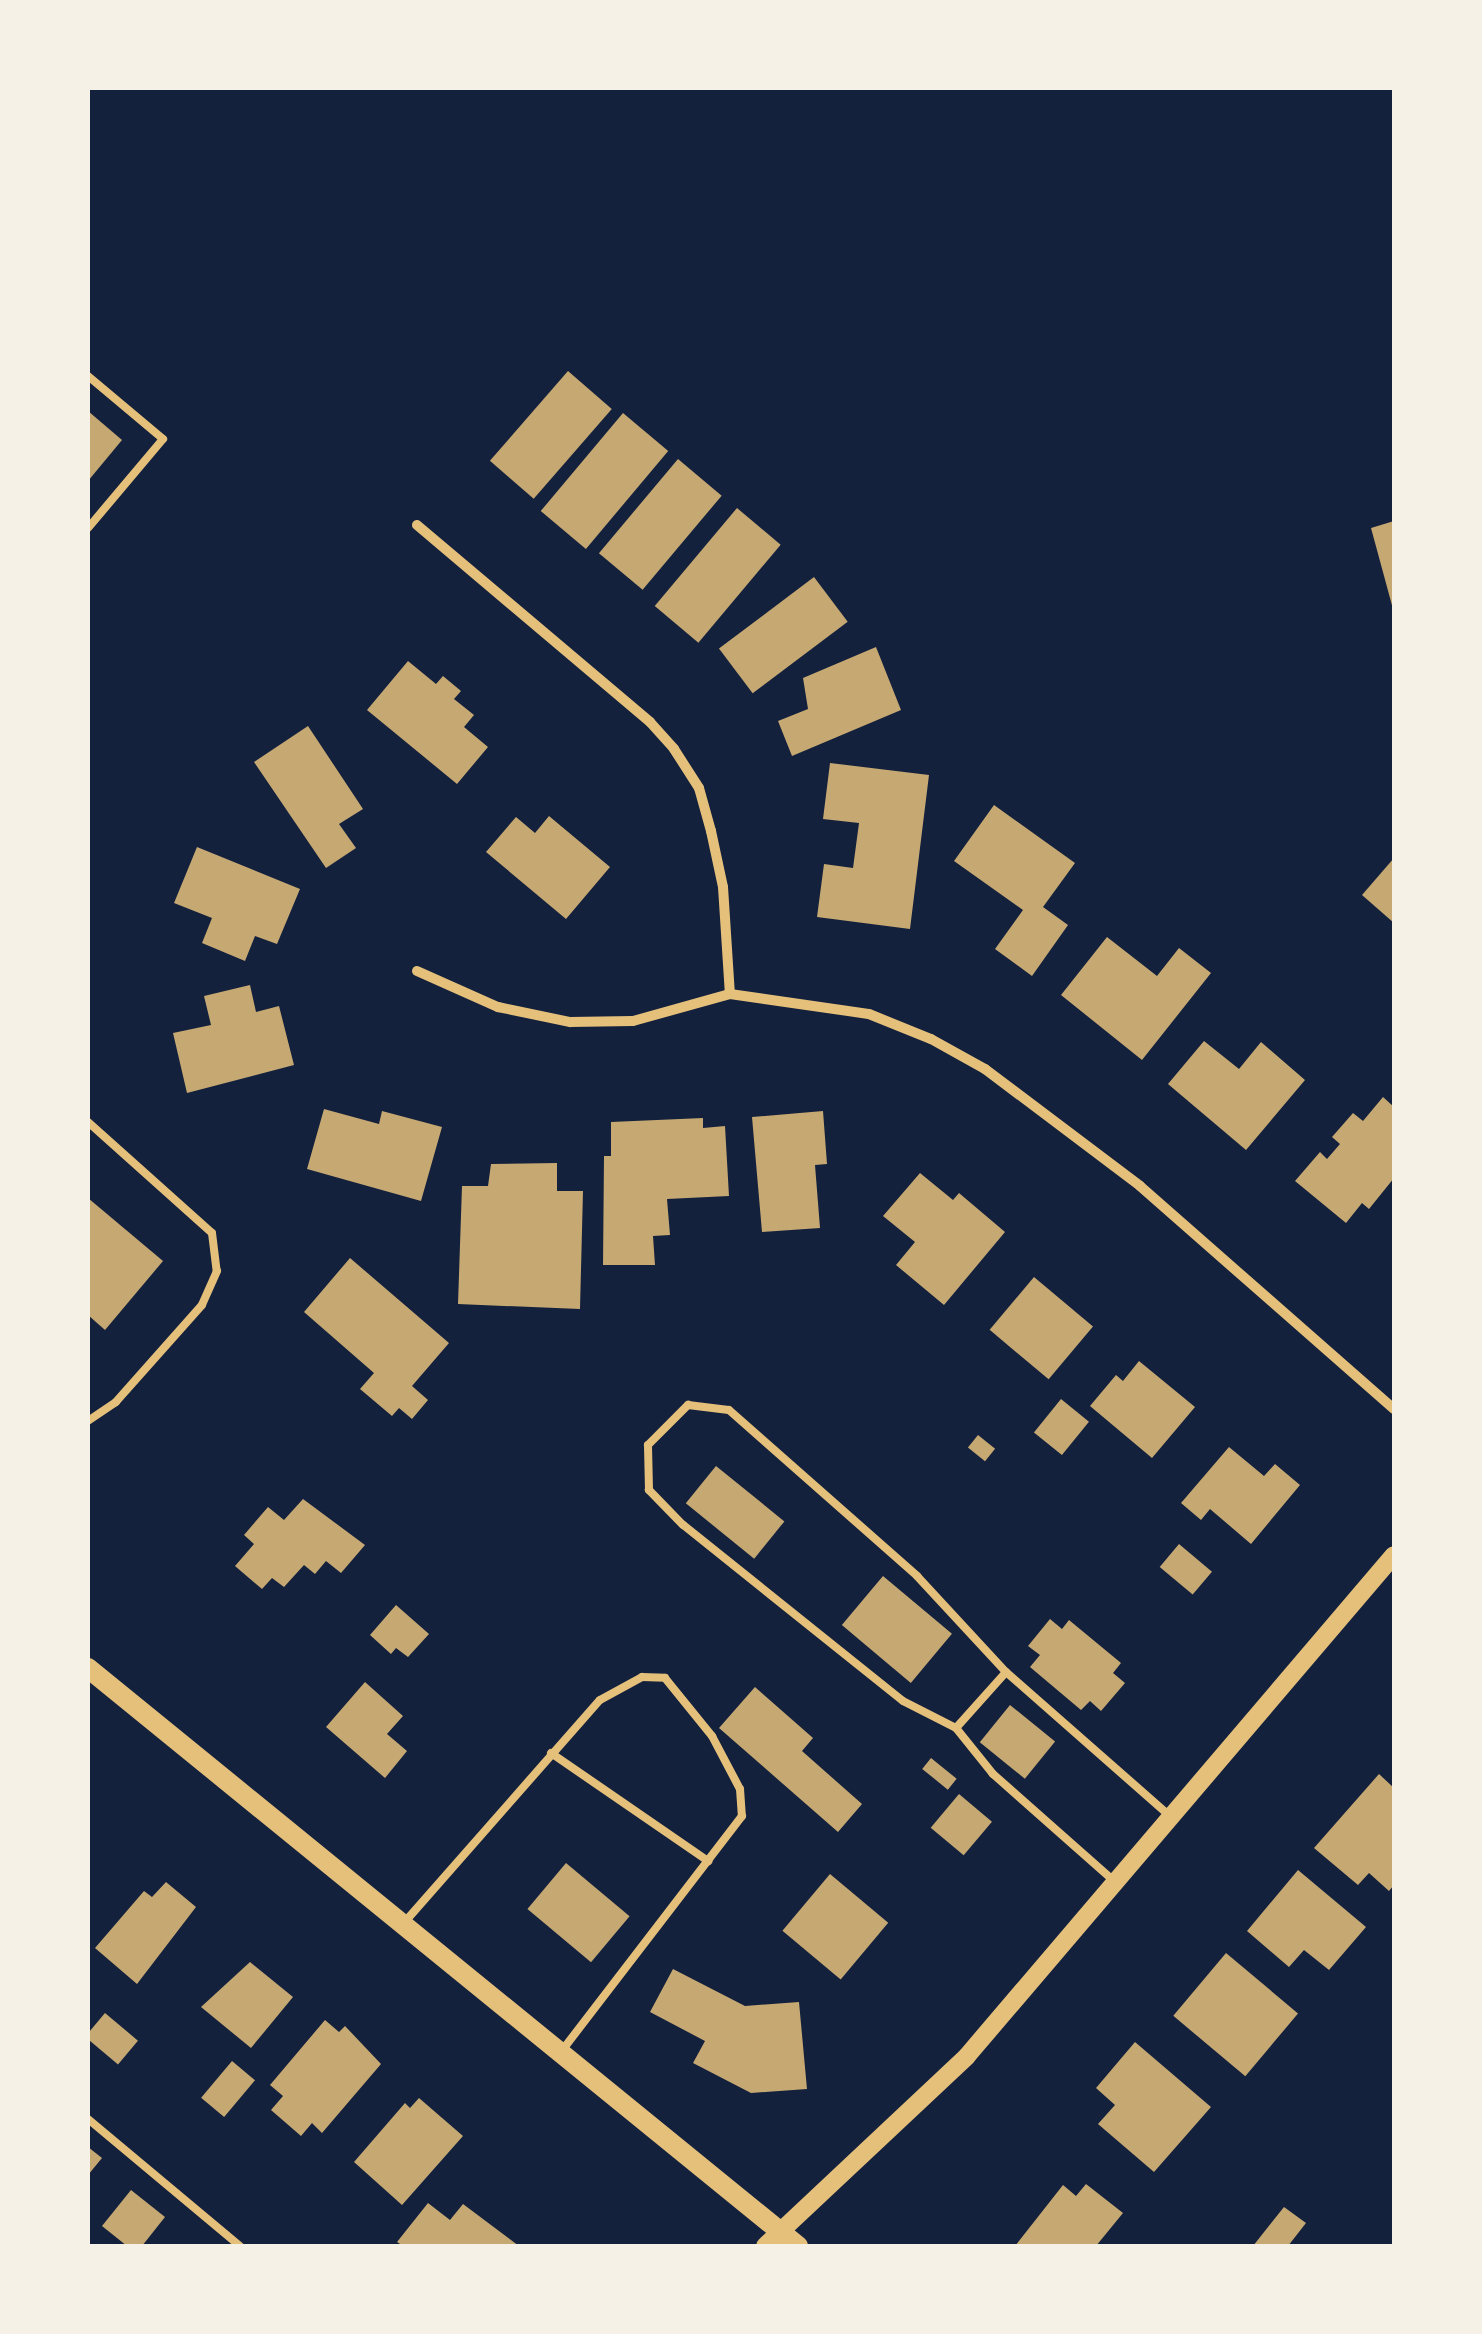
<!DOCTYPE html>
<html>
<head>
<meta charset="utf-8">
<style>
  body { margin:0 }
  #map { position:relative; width:1482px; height:2334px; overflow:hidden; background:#14213d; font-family:"PT Sans",sans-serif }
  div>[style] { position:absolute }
  .building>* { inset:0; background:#c6a872; transform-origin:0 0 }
  .service>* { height:8px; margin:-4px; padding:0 4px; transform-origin:4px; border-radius:4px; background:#e5c07b }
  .minor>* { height:10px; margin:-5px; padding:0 5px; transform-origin:5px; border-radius:5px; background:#e5c07b }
  .tertiary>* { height:18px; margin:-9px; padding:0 9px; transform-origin:9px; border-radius:9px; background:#e5c07b }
  .secondary>* { height:20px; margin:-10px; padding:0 10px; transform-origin:10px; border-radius:10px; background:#e5c07b }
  span { translate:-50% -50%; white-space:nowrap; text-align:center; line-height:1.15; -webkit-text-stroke:10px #f6f1e7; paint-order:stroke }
  .frame { position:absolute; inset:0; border:90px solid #f6f1e7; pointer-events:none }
</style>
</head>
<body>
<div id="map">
  <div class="building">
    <div style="left:568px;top:371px;width:58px;height:119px;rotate:41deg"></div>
    <div style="clip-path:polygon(88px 411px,122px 440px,88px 481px)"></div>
    <div style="left:623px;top:413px;width:59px;height:128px;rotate:40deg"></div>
    <div style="left:678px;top:459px;width:57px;height:123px;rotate:40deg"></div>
    <div style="left:737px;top:508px;width:57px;height:128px;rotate:40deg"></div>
    <div style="clip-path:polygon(1394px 521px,1394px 609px,1393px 609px,1371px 528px)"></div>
    <div style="left:814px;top:577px;width:56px;height:119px;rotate:53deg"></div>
    <div style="clip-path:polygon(876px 647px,901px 710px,792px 756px,778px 721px,808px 709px,803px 678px)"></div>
    <div style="clip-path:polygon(408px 661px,436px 684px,443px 676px,461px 691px,454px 699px,474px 715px,464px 727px,488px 747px,457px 784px,367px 710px)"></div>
    <div style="clip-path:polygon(308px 726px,363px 809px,339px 824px,356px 848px,326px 868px,254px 762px)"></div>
    <div style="clip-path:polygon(830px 763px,929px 775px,910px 929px,817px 917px,824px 864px,853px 868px,859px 823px,823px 819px)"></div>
    <div style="clip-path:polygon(994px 805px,1075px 863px,1043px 907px,1068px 925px,1032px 976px,995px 949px,1023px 910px,954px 861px)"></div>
    <div style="clip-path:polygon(549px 816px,610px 867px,566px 919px,486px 852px,516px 817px,535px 833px)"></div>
    <div style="clip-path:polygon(197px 847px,300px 889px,277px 944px,255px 936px,245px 961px,202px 943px,212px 918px,174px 903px)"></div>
    <div style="clip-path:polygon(1394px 858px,1394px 923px,1362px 895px)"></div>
    <div style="clip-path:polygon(1107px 937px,1157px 976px,1179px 948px,1211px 973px,1142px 1060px,1061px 995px)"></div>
    <div style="clip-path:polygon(250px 985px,256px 1012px,279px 1006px,294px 1065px,187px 1093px,173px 1033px,211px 1025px,204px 996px)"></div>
    <div style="clip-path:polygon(1204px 1041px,1239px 1069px,1261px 1042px,1305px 1080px,1246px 1150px,1168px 1084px)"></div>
    <div style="clip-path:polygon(1383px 1097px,1394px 1107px,1394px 1178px,1369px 1209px,1362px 1203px,1346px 1223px,1295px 1181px,1320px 1152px,1327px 1159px,1340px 1144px,1332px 1137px,1353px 1113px,1363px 1121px)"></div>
    <div style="clip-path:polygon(324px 1109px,379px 1124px,382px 1111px,442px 1127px,421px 1201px,307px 1169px)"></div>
    <div style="clip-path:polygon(823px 1111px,827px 1164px,815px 1165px,820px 1228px,762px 1232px,752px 1117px)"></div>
    <div style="clip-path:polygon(703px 1118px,703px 1128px,725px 1126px,729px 1196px,667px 1199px,670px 1235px,653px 1236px,655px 1265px,603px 1265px,604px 1156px,611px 1156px,611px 1122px)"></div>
    <div style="clip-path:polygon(557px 1163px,557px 1191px,583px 1191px,580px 1309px,458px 1304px,462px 1186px,488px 1186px,491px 1164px)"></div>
    <div style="clip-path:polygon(920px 1173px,953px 1200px,959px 1193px,1005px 1232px,944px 1305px,896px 1265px,915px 1242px,883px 1216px)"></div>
    <div style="clip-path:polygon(88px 1198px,163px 1261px,105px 1330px,88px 1315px)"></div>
    <div style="clip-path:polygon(350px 1258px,449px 1343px,412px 1386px,428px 1400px,412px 1419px,399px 1408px,392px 1416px,360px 1389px,374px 1373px,304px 1312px)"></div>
    <div style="left:1034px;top:1277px;width:77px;height:69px;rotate:40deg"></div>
    <div style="clip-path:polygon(1139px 1361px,1195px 1407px,1152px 1458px,1090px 1406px,1116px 1375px,1123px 1381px)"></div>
    <div style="left:1061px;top:1399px;width:36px;height:43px;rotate:39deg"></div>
    <div style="left:978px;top:1435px;width:22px;height:16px;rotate:39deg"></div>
    <div style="clip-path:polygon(1229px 1447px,1264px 1476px,1275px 1464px,1300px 1485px,1251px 1544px,1210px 1509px,1201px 1520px,1181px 1503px)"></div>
    <div style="left:716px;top:1466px;width:88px;height:48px;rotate:39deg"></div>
    <div style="clip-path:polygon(303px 1499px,365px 1545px,341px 1573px,326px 1561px,315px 1574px,304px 1565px,284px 1587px,272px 1578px,262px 1589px,235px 1566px,254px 1544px,244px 1535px,268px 1507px,284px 1520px)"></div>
    <div style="left:1179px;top:1544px;width:43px;height:30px;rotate:40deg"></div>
    <div style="left:883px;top:1576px;width:90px;height:64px;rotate:40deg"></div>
    <div style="clip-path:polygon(396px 1605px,429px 1634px,408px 1657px,396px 1648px,391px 1654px,370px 1635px)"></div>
    <div style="clip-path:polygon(1050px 1619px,1062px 1629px,1069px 1620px,1121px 1663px,1113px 1673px,1125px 1683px,1101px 1711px,1090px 1701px,1081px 1710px,1030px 1667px,1040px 1655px,1028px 1646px)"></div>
    <div style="clip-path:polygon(365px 1682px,403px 1716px,387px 1734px,407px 1751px,385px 1778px,326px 1727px)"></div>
    <div style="clip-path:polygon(755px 1687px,813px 1738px,802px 1751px,862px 1804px,838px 1832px,719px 1728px)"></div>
    <div style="left:1010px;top:1705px;width:58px;height:48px;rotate:39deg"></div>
    <div style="left:931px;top:1758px;width:33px;height:14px;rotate:39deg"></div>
    <div style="clip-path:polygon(1379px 1774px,1394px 1788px,1394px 1885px,1389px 1891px,1369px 1873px,1358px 1885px,1314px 1848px)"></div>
    <div style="left:959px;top:1794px;width:43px;height:44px;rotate:40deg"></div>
    <div style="left:566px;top:1863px;width:83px;height:60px;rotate:40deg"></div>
    <div style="clip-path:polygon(1298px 1870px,1366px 1927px,1329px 1970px,1304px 1950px,1289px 1967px,1247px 1931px)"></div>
    <div style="left:830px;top:1874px;width:76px;height:74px;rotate:40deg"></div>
    <div style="clip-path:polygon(166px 1882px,196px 1907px,137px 1984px,95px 1948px,144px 1891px,152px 1897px)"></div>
    <div style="left:1226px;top:1953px;width:94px;height:82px;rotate:40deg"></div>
    <div style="clip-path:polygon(250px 1962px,293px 1997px,251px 2048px,201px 2007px)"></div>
    <div style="clip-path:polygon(673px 1969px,745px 2006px,799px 2002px,807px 2089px,751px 2093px,693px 2063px,705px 2041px,650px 2012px)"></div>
    <div style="left:105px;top:2013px;width:43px;height:31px;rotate:40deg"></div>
    <div style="clip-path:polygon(325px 2020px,339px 2032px,345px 2026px,381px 2064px,322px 2133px,312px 2123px,301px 2136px,271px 2110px,283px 2096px,270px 2085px)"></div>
    <div style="clip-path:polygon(1135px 2042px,1211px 2107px,1154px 2172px,1098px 2124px,1115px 2105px,1096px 2088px)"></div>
    <div style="left:232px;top:2061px;width:30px;height:48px;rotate:40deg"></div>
    <div style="clip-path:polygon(419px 2098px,463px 2136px,402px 2205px,354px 2162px,405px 2103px,410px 2108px)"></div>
    <div style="clip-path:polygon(88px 2147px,102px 2158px,88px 2175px)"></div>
    <div style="clip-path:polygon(1086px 2184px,1123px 2213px,1096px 2246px,1015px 2246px,1063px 2185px,1076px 2196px)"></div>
    <div style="clip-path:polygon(131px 2190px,165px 2217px,142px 2246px,127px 2246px,102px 2226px)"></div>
    <div style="clip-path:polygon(428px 2203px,450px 2220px,463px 2204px,519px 2246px,403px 2246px,397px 2242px)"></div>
    <div style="clip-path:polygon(1284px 2207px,1306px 2223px,1288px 2246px,1253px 2246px)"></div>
  </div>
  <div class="service">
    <div style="left:88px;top:376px;width:98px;rotate:40deg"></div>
    <div style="left:163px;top:439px;width:116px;rotate:130.1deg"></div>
    <div style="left:88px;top:1122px;width:166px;rotate:41.8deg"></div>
    <div style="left:212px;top:1233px;width:38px;rotate:83deg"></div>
    <div style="left:217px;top:1271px;width:37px;rotate:114deg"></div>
    <div style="left:202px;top:1305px;width:130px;rotate:131.6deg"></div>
    <div style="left:116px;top:1402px;width:34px;rotate:146deg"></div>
    <div style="left:956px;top:1728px;width:59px;rotate:-153deg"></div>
    <div style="left:903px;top:1701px;width:282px;rotate:-141.3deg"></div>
    <div style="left:683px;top:1525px;width:49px;rotate:-134.2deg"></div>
    <div style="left:649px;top:1490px;width:45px;rotate:-91.3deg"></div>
    <div style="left:648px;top:1445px;width:57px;rotate:-45deg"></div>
    <div style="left:688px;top:1405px;width:41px;rotate:7deg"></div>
    <div style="left:729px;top:1410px;width:251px;rotate:41.4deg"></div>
    <div style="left:917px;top:1576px;width:131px;rotate:47.2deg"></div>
    <div style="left:551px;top:1753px;width:191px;rotate:34.5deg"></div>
    <div style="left:1114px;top:1881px;width:162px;rotate:-138.5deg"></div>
    <div style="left:993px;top:1774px;width:59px;rotate:-128.8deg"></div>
    <div style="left:956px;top:1728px;width:75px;rotate:-48.2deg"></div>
    <div style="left:1006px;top:1672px;width:220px;rotate:41.3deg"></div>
    <div style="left:403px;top:1924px;width:298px;rotate:-48.7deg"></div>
    <div style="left:600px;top:1700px;width:48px;rotate:-28.7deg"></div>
    <div style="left:642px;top:1677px;width:23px;rotate:2deg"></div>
    <div style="left:665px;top:1678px;width:75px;rotate:51deg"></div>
    <div style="left:712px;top:1736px;width:60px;rotate:62.2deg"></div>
    <div style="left:740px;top:1789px;width:27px;rotate:86deg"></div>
    <div style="left:742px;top:1816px;width:294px;rotate:127.5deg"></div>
    <div style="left:88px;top:2119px;width:198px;rotate:39.9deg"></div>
  </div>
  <div class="minor">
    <div style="left:417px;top:525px;width:305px;rotate:40.2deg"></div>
    <div style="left:650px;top:722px;width:36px;rotate:48deg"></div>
    <div style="left:674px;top:749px;width:46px;rotate:57.3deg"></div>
    <div style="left:699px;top:788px;width:45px;rotate:74.4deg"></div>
    <div style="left:711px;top:831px;width:57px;rotate:77.9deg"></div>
    <div style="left:723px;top:887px;width:107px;rotate:86.3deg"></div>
    <div style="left:417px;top:971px;width:89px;rotate:24deg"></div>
    <div style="left:498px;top:1007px;width:74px;rotate:11.8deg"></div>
    <div style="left:570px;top:1022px;width:63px;rotate:-0.9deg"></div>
    <div style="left:633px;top:1021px;width:101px;rotate:-15.6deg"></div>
    <div style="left:730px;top:994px;width:140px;rotate:8.2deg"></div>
    <div style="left:869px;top:1014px;width:67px;rotate:22deg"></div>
    <div style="left:931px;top:1039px;width:62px;rotate:29.1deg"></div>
    <div style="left:985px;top:1069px;width:194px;rotate:37deg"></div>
    <div style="left:1140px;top:1186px;width:338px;rotate:41.3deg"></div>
  </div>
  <div class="tertiary">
    <div style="left:765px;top:2246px;width:277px;rotate:-43.2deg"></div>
    <div style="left:967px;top:2056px;width:658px;rotate:-49.56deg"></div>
  </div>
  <div class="secondary">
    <div style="left:88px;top:1668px;width:916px;rotate:39.15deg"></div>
  </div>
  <div class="frame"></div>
</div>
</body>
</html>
